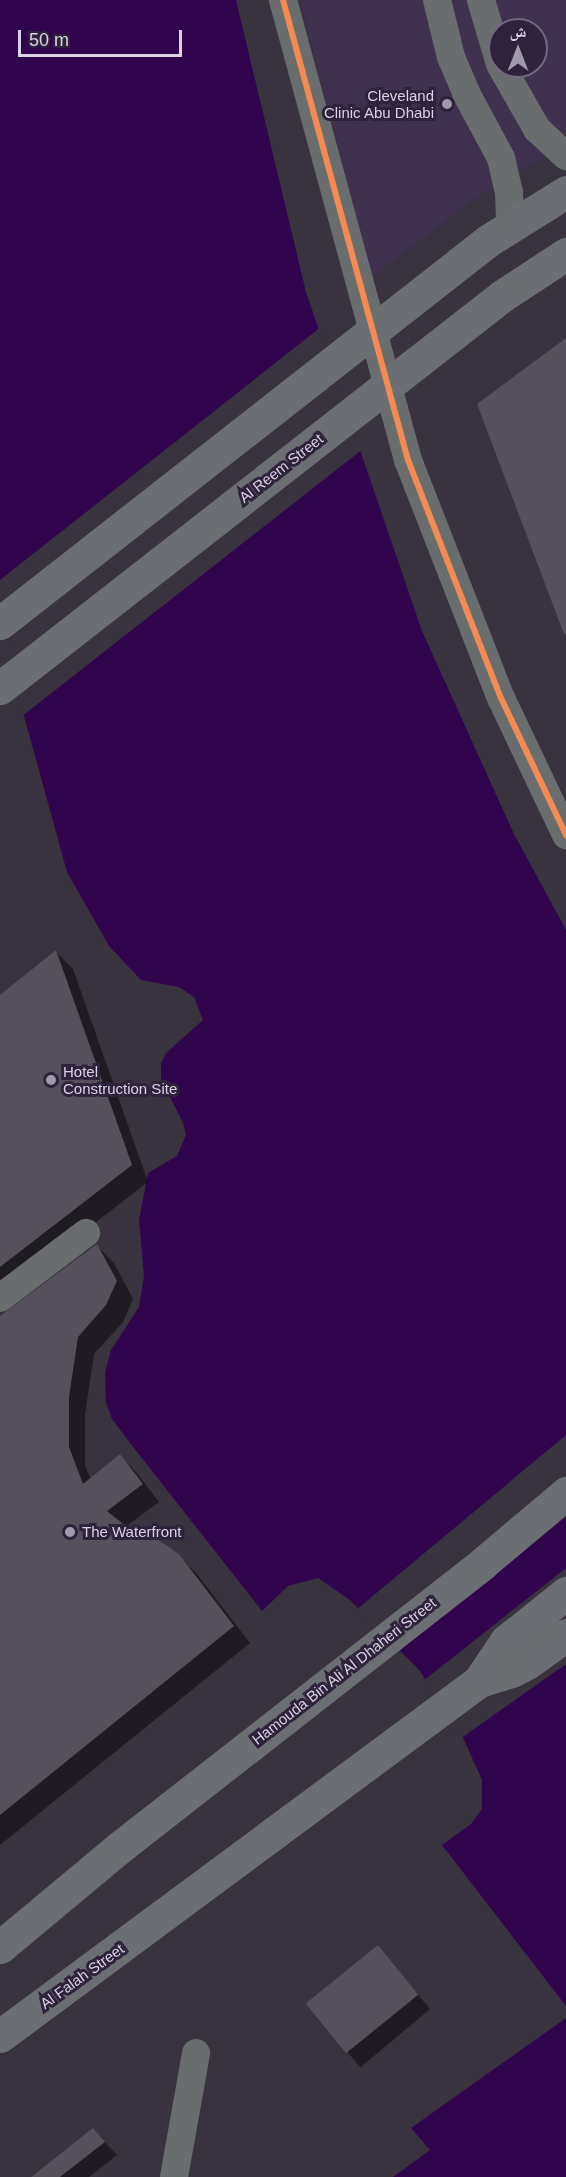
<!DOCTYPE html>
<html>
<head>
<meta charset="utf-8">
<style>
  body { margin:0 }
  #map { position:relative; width:566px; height:2177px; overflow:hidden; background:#393340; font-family:Helvetica,"Noto Naskh Arabic",sans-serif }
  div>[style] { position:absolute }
  .built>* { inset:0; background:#40324f }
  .water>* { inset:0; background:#30054d }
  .pier>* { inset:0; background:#393340 }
  .shadow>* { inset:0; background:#0007; transform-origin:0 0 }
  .building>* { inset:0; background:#55505b; transform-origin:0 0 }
  .minor>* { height:28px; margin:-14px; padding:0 14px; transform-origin:14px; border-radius:14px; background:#696d6e }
  .major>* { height:33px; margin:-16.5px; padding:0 16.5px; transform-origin:16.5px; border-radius:16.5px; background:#6b6e72 }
  .major-bridge>* { height:33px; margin:-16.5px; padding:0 16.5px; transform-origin:16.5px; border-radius:16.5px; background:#6b6e72 }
  .cycleway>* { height:6px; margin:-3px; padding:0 3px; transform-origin:3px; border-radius:3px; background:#f68b52 }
  .dots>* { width:16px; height:16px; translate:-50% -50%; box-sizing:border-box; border:3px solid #2f233b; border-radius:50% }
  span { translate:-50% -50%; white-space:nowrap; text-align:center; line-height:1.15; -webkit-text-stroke:6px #2f233b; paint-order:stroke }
  .poi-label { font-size:15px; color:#d9d2e3 }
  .right { translate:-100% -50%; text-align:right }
  .left { translate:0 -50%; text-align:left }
  .street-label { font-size:15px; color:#d9d2e3 }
  .north { position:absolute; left:488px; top:18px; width:60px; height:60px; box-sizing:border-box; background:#2f233b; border:2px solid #73697e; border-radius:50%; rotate:0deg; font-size:16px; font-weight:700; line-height:24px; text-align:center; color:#d9d2e3 }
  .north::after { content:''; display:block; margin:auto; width:21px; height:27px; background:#a19aaa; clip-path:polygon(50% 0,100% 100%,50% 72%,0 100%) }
  .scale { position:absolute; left:18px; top:30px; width:164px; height:27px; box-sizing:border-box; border:3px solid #d9d2e3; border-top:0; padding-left:8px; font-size:18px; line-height:21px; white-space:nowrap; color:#d9d2e3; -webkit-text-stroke:4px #2f233b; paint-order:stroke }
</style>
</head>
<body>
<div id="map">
  <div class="built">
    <div style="clip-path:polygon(evenodd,300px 0,566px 0,566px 143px,470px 202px,372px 277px,300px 0,500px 30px,536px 30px,536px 66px,500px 66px,500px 30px)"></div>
  </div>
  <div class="water">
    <div style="clip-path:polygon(0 0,236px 0,306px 292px,422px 631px,514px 834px,566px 930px,566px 2006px,442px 1845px,471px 1824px,482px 1809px,482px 1780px,464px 1740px,420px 1671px,350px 1600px,318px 1578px,288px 1586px,262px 1611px,130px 1443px,112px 1419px,106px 1403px,105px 1373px,111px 1350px,139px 1307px,144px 1276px,139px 1220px,148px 1173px,177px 1156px,186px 1135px,183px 1123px,161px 1079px,161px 1064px,166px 1053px,203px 1020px,194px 997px,179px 987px,141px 980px,109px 946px,67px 872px,24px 716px,17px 655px,0 608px)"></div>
    <div style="clip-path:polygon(566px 2018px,566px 2177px,393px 2177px,430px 2150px,411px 2128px)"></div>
  </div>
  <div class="pier">
    <div style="clip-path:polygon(321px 327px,363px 449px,21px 717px,14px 655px,0 611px,0 580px)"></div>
    <div style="clip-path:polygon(566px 1435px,566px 1517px,398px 1652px,356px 1610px)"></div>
    <div style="clip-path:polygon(566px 1568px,566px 1664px,460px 1739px,423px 1681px)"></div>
  </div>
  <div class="shadow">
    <div style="clip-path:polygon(56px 952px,73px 969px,148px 1182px,0 1296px,0 997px)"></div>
    <div style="clip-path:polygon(97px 1246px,114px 1263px,133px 1299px,123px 1322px,94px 1354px,85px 1415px,85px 1465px,91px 1480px,120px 1456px,137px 1473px,159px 1502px,125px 1527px,178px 1555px,196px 1573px,250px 1643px,0 1845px,0 1319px)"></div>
    <div style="left:378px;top:1947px;width:81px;height:91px;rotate:50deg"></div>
    <div style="clip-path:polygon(93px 2130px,117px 2155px,89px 2177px,31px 2177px)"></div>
  </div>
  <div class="building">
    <div style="clip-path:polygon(566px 338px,566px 634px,564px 634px,477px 404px)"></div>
    <div style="clip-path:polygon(56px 950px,132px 1165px,0 1267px,0 995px)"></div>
    <div style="clip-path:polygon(97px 1244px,117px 1281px,106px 1305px,78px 1337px,69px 1397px,69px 1447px,83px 1484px,120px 1454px,143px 1484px,107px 1511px,128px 1528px,154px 1537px,179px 1554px,234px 1626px,0 1815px,0 1316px)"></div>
    <div style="left:378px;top:1945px;width:64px;height:93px;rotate:51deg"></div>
    <div style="clip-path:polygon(93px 2128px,105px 2142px,60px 2177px,31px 2177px)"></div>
  </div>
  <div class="minor">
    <div style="left:283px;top:0;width:477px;rotate:74.8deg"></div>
    <div style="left:408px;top:460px;width:256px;rotate:68.7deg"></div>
    <div style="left:501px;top:698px;width:152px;rotate:64.6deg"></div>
    <div style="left:437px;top:0;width:59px;rotate:76.2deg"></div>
    <div style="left:451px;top:57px;width:39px;rotate:67deg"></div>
    <div style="left:466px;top:93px;width:74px;rotate:61.7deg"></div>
    <div style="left:501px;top:158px;width:35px;rotate:77deg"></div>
    <div style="left:509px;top:192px;width:33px;rotate:88deg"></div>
    <div style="left:481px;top:0;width:67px;rotate:73.5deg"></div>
    <div style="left:501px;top:66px;width:73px;rotate:60.3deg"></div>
    <div style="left:537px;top:129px;width:40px;rotate:43deg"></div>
    <div style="left:0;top:1298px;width:108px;rotate:-37.1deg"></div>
    <div style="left:174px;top:2177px;width:126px;rotate:-79.9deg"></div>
  </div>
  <div class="major">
    <div style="left:489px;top:240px;width:91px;rotate:-31.9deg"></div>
    <div style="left:502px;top:296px;width:77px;rotate:-33.3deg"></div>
    <div style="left:479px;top:1681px;width:34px;rotate:-17deg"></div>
    <div style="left:512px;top:1671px;width:17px;rotate:-28deg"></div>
    <div style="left:527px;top:1663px;width:48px;rotate:-35.7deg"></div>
    <div style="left:0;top:1947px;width:156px;rotate:-39.8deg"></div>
    <div style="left:120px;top:1847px;width:461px;rotate:-38deg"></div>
    <div style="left:483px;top:1563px;width:109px;rotate:-40.1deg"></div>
    <div style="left:0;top:2036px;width:596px;rotate:-36.54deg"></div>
    <div style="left:479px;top:1681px;width:48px;rotate:-56deg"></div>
    <div style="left:506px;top:1641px;width:77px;rotate:-38.7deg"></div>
  </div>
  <div class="major-bridge">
    <div style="left:0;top:623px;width:621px;rotate:-38.07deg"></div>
    <div style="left:0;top:688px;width:637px;rotate:-37.99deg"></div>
  </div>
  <div class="cycleway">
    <div style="left:283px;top:0;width:477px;rotate:74.8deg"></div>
    <div style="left:408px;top:460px;width:256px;rotate:68.7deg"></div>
    <div style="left:501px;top:698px;width:152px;rotate:64.6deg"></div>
  </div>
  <div class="dots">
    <div style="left:447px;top:104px;background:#a19aaa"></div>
    <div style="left:51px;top:1080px;background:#a19aaa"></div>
    <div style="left:70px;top:1532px;background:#a19aaa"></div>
  </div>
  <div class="poi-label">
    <span class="right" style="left:434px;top:104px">Cleveland<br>Clinic Abu Dhabi</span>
    <span class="left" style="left:63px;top:1080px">Hotel<br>Construction Site</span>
    <span class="left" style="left:82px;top:1532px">The Waterfront</span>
  </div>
  <div class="street-label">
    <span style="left:281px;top:468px;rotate:-38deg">Al Reem Street</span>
    <span style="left:344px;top:1671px;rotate:-38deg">Hamouda Bin Ali Al Dhaheri Street</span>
    <span style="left:82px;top:1976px;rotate:-36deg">Al Falah Street</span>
  </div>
  <div class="north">ش</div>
  <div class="scale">50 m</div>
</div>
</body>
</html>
